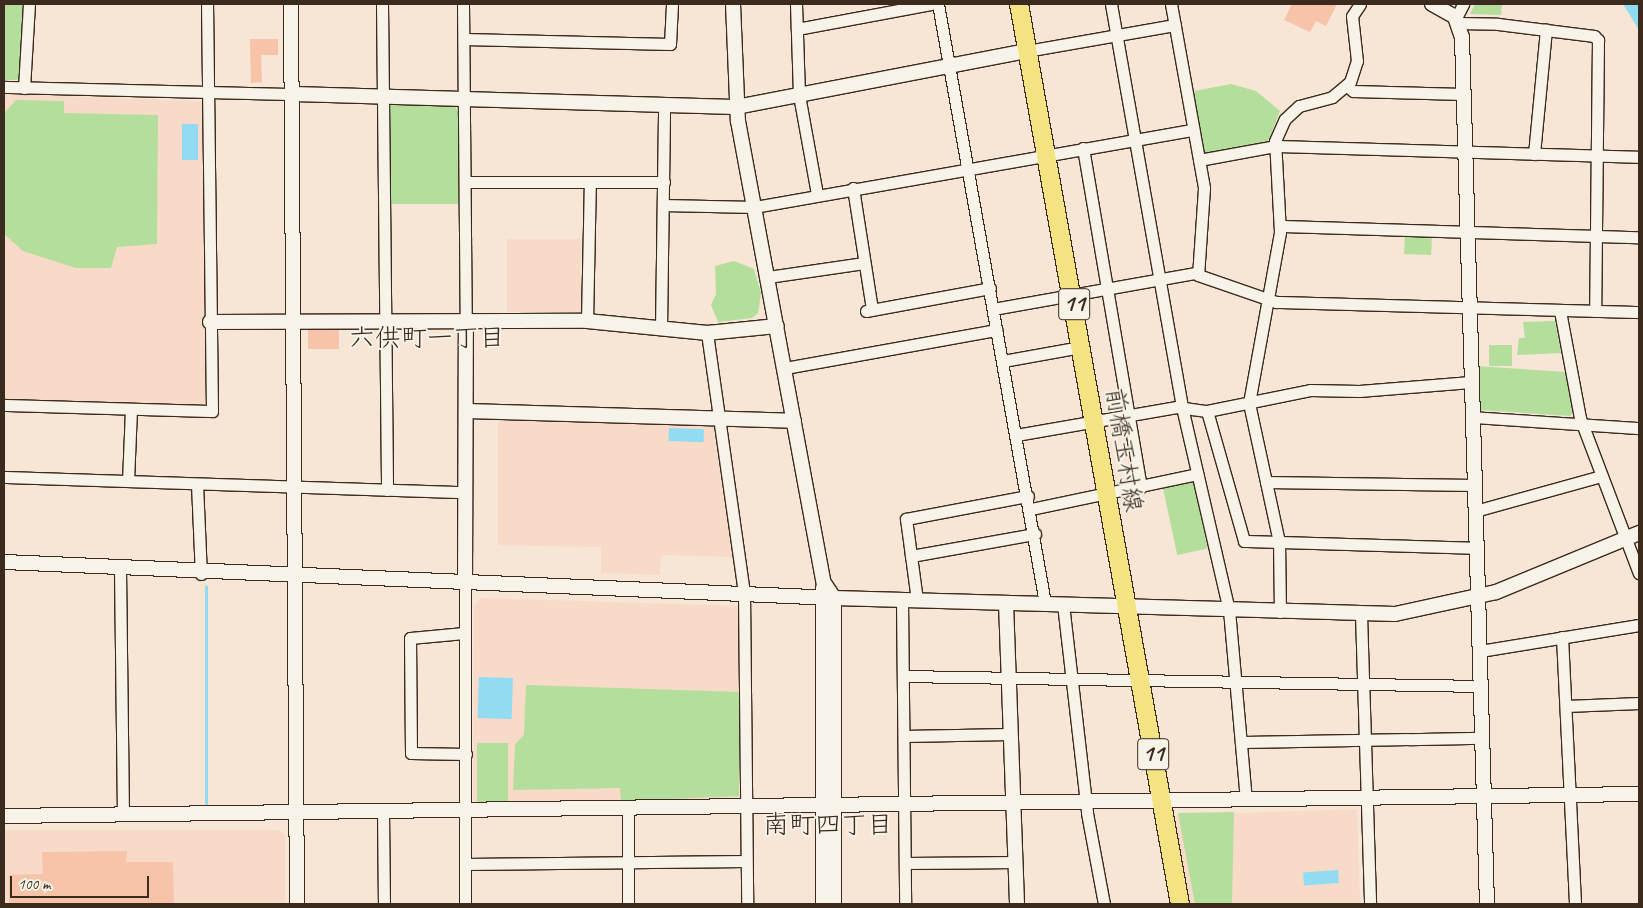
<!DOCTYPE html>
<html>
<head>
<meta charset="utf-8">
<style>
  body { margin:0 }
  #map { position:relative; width:1643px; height:908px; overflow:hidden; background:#f7e5d5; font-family:Caveat,"Klee One",sans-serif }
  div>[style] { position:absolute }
  .built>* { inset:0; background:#f7dbc8; transform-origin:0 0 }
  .green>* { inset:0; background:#b4de9c; transform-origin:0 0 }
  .water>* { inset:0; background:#91dbf3; transform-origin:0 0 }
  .stream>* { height:2.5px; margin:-1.25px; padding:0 1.25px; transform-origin:1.25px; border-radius:1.25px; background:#91dbf3 }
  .building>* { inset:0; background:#f7c3a9; transform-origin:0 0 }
  .roads { filter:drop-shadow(1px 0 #3b2a1e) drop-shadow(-1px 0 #3b2a1e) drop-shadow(0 1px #3b2a1e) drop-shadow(0 -1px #3b2a1e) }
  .minor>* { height:11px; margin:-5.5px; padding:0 5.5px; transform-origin:5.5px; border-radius:5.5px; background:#f7f3e8 }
  .tertiary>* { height:14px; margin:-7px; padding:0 7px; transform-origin:7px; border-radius:7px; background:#f7f3e8 }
  .primary>* { height:18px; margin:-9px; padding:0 9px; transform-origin:9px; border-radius:9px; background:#f4e382 }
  span { translate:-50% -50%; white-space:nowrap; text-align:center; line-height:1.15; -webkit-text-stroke:4px #f7f3e8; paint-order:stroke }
  .shield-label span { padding:1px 4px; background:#f7f3e8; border:1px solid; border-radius:4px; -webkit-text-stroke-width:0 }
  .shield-label { font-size:24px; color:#3b2a1e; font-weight:700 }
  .street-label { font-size:25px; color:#3b2a1e }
  .neighbourhood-label { font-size:26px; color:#3b2a1e }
  .frame { position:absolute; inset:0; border:5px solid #3b2a1e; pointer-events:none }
  .scale { position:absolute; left:10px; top:876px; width:139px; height:22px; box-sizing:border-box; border:2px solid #3b2a1e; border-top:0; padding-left:6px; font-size:15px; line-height:18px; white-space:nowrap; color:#3b2a1e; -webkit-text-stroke:4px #f7f3e8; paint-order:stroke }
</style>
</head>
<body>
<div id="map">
  <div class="built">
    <div style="clip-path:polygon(4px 94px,201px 101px,206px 104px,207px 403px,200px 408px,4px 401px)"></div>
    <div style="left:507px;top:239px;width:74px;height:73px"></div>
    <div style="clip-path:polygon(498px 416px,709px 423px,713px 427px,733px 557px,661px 555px,660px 575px,601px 573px,601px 547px,498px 545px)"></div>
    <div style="clip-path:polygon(481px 598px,738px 606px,741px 797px,736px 801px,477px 803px,473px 800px,474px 606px)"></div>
    <div style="left:1357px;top:809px;width:95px;height:181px;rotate:88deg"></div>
    <div style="clip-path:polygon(4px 830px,278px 830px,285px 835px,285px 904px,4px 904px)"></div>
  </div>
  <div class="green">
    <div style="clip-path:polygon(4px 4px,25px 4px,21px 77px,16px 80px,4px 80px)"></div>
    <div style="clip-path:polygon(1475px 4px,1502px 4px,1501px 15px,1470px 14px)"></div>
    <div style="clip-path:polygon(1231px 84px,1256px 91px,1280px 111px,1267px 144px,1206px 154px,1202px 151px,1192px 95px,1195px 91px)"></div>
    <div style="clip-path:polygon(16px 100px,64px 101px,64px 113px,158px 115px,157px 244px,117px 247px,111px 268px,76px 268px,23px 251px,4px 234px,4px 113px)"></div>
    <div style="clip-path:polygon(391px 101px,453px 103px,458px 112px,458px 204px,388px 204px,387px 105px)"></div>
    <div style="left:1405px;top:231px;width:27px;height:23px;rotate:2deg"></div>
    <div style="clip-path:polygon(734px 261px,754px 269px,761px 293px,758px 313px,752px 318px,718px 322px,711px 305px,716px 294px,715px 266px)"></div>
    <div style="clip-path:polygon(1555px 321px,1561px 353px,1517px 355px,1519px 338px,1525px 338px,1523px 322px)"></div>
    <div style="left:1489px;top:345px;width:23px;height:21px"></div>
    <div style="clip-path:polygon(1475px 366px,1566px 372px,1574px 412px,1570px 416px,1481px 410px,1477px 407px)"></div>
    <div style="left:1193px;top:480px;width:70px;height:31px;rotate:78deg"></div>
    <div style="clip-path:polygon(526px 685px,739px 692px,739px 796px,621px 801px,620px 788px,513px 790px,515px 744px,524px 735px)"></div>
    <div style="left:477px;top:743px;width:31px;height:59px"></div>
    <div style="clip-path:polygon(1234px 812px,1232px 904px,1195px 904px,1178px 813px)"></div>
  </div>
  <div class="water">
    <div style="clip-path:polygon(1623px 4px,1639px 4px,1639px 30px)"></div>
    <div style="left:182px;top:124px;width:16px;height:36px"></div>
    <div style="left:669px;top:428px;width:35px;height:13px;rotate:2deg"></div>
    <div style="left:479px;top:677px;width:34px;height:41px;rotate:2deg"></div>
    <div style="left:1338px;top:870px;width:13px;height:35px;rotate:86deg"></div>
  </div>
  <div class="stream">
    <div style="left:206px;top:807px;width:220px;rotate:-90deg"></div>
  </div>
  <div class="building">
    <div style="clip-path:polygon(1292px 4px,1337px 4px,1326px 26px,1316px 21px,1310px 32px,1284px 20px)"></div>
    <div style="clip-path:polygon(250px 39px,278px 39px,278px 55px,261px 55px,262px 82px,251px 83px)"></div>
    <div style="left:308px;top:330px;width:31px;height:19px"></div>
    <div style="clip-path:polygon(127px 851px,126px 862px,173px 862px,174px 904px,9px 904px,9px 875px,43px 874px,42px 852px)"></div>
  </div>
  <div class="roads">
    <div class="minor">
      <div style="left:382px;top:4px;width:486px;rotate:89.4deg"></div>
      <div style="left:463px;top:4px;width:317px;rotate:89.5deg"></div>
      <div style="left:796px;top:4px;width:91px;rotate:88.1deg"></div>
      <div style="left:799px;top:95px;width:101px;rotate:79.7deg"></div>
      <div style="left:938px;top:4px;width:608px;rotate:79.87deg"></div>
      <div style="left:1111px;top:4px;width:409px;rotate:80deg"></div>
      <div style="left:1182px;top:407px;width:208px;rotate:77deg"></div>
      <div style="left:1229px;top:610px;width:190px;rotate:84.9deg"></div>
      <div style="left:1171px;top:4px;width:187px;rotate:79.8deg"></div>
      <div style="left:1204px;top:188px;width:87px;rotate:93.9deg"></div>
      <div style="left:1198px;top:275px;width:83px;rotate:19.1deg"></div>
      <div style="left:1276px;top:302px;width:363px;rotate:1.6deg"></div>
      <div style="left:1456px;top:18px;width:16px;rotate:-63deg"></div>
      <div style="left:1459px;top:23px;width:39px;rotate:1deg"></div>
      <div style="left:1498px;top:24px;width:97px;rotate:7.1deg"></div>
      <div style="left:1594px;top:36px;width:6px;rotate:45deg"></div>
      <div style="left:1598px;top:40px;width:271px;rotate:90.6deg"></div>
      <div style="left:797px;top:29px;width:136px;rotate:-10.6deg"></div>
      <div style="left:464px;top:39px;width:206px;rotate:1.4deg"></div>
      <div style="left:670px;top:44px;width:40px;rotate:-87.1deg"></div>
      <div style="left:1027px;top:51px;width:150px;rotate:-10deg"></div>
      <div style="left:1347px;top:86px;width:8px;rotate:40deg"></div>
      <div style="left:1353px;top:91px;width:110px;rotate:1.6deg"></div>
      <div style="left:4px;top:87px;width:289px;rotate:1.4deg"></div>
      <div style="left:24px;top:88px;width:84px;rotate:-86.6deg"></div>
      <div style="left:1083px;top:148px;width:344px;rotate:80.3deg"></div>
      <div style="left:1534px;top:154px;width:125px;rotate:-84.5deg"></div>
      <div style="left:1199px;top:160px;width:77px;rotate:-10.4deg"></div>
      <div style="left:1275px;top:146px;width:364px;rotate:1.7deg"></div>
      <div style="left:466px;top:182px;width:198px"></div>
      <div style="left:853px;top:188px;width:123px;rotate:81.1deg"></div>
      <div style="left:663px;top:205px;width:92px;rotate:1.2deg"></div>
      <div style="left:755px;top:207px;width:445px;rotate:-10deg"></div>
      <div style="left:1281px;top:226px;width:358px;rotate:1.8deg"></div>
      <div style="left:768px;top:277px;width:97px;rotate:-8.3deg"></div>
      <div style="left:993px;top:309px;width:206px;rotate:-10.1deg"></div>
      <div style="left:866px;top:311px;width:126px;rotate:-10.5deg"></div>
      <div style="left:1560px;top:311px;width:109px;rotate:79.4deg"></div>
      <div style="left:1580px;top:418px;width:166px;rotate:69.2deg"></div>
      <div style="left:587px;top:321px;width:139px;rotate:-88.8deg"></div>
      <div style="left:661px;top:329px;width:222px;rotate:-89.2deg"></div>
      <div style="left:707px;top:333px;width:264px;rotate:81.9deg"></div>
      <div style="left:744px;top:594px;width:310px;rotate:89.4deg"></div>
      <div style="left:1003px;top:361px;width:79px;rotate:-10.2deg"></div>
      <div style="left:785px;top:368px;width:215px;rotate:-10.2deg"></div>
      <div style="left:4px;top:405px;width:208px;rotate:1.7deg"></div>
      <div style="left:212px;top:411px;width:407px;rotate:-90.7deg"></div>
      <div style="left:1207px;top:411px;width:135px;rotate:74.1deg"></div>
      <div style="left:1244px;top:541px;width:232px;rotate:1.7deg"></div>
      <div style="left:1472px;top:417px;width:167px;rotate:3.8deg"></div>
      <div style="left:1016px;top:435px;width:163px;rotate:-9.9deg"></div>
      <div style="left:1177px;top:407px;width:30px;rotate:8deg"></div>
      <div style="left:1207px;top:411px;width:105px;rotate:-11.5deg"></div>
      <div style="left:1310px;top:390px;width:49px;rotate:1.2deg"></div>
      <div style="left:1359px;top:391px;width:112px;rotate:-4.6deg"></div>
      <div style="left:4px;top:477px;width:462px;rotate:1.9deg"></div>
      <div style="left:128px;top:481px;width:72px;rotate:-87.6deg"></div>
      <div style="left:1266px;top:482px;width:208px;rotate:0.8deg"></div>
      <div style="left:197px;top:484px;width:90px;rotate:87.5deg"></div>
      <div style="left:1031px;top:509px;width:170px;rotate:-11.9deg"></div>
      <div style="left:1475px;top:511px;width:131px;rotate:-15.5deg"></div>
      <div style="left:911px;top:556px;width:126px;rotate:-10.1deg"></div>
      <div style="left:120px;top:569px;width:246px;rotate:89.3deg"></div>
      <div style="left:902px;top:600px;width:304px;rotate:89.4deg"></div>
      <div style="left:917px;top:600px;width:82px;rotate:-97.7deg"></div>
      <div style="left:906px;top:519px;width:124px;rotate:-10.7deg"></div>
      <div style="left:1063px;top:604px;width:210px;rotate:83.4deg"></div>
      <div style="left:1087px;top:813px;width:93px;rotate:79.4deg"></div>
      <div style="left:1280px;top:612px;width:70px;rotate:-90.8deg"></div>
      <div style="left:1279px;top:542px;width:142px;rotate:-102.2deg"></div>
      <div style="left:1249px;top:403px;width:174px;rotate:-79.7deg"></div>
      <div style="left:1280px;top:232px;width:91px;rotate:-93.1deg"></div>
      <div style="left:1275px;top:141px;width:24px;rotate:-66deg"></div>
      <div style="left:1285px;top:119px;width:19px;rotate:-43deg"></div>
      <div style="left:1299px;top:106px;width:34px;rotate:-15deg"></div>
      <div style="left:1332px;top:97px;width:23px;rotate:-40deg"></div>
      <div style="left:1350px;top:82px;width:22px;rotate:-72deg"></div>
      <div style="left:1357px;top:61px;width:45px;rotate:-96.3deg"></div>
      <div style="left:1352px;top:16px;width:14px;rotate:-56deg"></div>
      <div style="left:1361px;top:614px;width:290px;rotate:88.2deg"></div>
      <div style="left:464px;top:633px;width:54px;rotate:174.7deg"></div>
      <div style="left:410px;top:638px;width:115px;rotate:89.5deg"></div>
      <div style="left:411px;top:753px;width:55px;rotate:1deg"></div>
      <div style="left:1562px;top:637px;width:267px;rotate:87.2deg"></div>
      <div style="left:1480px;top:651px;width:161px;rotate:-9.3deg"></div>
      <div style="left:903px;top:676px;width:578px;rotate:0.99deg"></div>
      <div style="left:1566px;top:706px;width:73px;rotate:-2.4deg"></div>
      <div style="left:904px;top:736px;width:106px;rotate:-1.1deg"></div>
      <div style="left:1243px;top:742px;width:239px;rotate:-1deg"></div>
      <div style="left:383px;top:811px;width:93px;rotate:89.4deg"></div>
      <div style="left:905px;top:863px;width:110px;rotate:-0.5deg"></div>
      <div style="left:465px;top:864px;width:281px;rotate:-0.6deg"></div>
      <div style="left:465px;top:904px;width:322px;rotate:-90deg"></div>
      <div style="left:628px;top:904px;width:96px;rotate:-90deg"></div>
    </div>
    <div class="tertiary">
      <div style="left:291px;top:4px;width:900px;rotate:89.62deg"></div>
      <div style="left:733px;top:4px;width:117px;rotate:87.6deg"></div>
      <div style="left:738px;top:121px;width:470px;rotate:79.5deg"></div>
      <div style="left:824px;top:583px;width:18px;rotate:56deg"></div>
      <div style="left:834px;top:598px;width:306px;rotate:90deg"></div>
      <div style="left:1432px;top:4px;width:26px;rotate:29deg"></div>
      <div style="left:1455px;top:17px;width:21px;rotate:71deg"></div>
      <div style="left:1462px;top:37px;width:867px;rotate:88.35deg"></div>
      <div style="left:293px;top:94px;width:443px;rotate:1.7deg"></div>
      <div style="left:736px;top:107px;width:296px;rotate:-10.9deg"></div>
      <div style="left:210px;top:322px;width:377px;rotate:-0.2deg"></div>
      <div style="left:587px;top:321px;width:121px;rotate:5.7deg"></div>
      <div style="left:707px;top:333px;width:70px;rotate:-5.7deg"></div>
      <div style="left:466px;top:411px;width:328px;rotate:1.7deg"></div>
      <div style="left:4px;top:562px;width:831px;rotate:2.48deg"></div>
      <div style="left:834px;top:598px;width:561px;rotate:1.63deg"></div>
      <div style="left:1395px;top:614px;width:103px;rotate:-12.3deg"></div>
      <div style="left:1496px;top:592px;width:155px;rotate:-22.4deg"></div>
      <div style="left:465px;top:582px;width:261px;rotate:-89.8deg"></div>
      <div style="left:1006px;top:603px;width:301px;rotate:87.9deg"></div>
      <div style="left:4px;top:816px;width:1635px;rotate:-0.77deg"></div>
      <div style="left:823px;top:904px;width:316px;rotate:-90deg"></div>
    </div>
    <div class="primary">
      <div style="left:1019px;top:4px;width:914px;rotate:79.86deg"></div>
    </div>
  </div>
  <div class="shield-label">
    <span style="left:1074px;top:304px">11</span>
    <span style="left:1153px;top:754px">11</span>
  </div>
  <div class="street-label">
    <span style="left:1124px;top:450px;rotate:81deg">前橋玉村線</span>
  </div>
  <div class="neighbourhood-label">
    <span style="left:427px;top:338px">六供町一丁目</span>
    <span style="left:828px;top:825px">南町四丁目</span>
  </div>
  <div class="frame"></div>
  <div class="scale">100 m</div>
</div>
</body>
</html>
